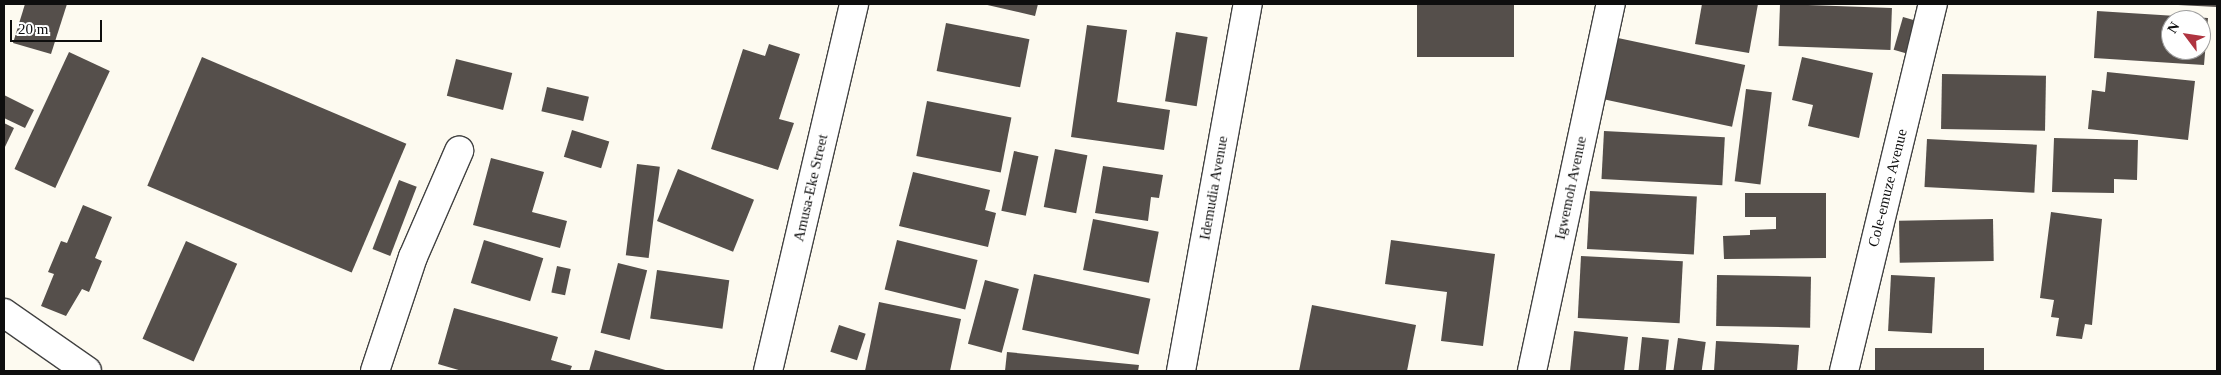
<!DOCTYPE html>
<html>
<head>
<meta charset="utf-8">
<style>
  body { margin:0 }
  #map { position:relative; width:2221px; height:375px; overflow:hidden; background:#fdfaf0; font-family:Georgia,serif }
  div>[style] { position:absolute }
  .building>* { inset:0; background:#554f4b; transform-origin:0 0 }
  .roads { filter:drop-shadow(1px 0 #414141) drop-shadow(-1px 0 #414141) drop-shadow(0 1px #414141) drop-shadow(0 -1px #414141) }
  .minor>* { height:28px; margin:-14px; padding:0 14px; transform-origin:14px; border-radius:14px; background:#fff }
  span { translate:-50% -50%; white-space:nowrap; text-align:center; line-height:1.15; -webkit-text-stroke:5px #fff; paint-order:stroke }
  .street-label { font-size:15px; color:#0e0e0e }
  .frame { position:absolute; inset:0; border:5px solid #0e0e0e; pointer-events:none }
  .north { position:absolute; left:2161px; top:10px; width:50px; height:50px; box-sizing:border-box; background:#fff; border:1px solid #9f9f9f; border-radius:50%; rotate:301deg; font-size:14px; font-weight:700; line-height:20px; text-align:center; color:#0e0e0e }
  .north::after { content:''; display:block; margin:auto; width:18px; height:22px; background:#af3440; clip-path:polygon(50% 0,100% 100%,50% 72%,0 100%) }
  .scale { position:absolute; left:10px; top:20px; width:92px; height:22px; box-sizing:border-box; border:2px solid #0e0e0e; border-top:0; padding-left:6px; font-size:15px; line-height:18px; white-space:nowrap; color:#0e0e0e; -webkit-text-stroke:4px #fff; paint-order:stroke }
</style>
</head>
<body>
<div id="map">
  <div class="building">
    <div style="clip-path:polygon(25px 4px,67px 4px,51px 54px,13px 43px)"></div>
    <div style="clip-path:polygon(983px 4px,1038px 4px,1035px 16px)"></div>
    <div style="left:1417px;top:4px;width:97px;height:53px"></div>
    <div style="clip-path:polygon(1702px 4px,1758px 4px,1749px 53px,1695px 44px)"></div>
    <div style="left:1780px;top:4px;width:112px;height:42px;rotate:2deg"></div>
    <div style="clip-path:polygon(2178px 4px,2217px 4px,2217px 7px,2178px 5px)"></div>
    <div style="clip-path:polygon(evenodd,2097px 11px,2208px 18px,2204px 65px,2094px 58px,2097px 11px,2171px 20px,2201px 20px,2201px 50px,2171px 50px,2171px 20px)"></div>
    <div style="left:1903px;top:17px;width:19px;height:34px;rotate:16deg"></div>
    <div style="left:946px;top:23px;width:85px;height:49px;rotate:11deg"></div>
    <div style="clip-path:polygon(1087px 25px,1127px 30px,1117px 102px,1170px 110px,1164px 150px,1071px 137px)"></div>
    <div style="left:1176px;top:32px;width:32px;height:70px;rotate:9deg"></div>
    <div style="left:1618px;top:38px;width:130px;height:63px;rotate:12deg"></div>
    <div style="clip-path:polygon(769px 44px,800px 54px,779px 119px,794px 123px,778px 170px,711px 149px,743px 49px,765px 56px)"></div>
    <div style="left:69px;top:52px;width:45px;height:129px;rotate:25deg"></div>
    <div style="left:202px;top:57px;width:222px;height:140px;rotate:23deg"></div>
    <div style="clip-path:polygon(1802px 57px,1873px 73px,1859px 138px,1808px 126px,1813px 105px,1792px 100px)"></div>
    <div style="left:456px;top:59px;width:58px;height:38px;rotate:14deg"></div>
    <div style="clip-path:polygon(2107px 72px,2195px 81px,2188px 140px,2088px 129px,2092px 90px,2105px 92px)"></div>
    <div style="left:1942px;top:74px;width:104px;height:55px;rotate:1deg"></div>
    <div style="left:547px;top:87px;width:43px;height:25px;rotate:13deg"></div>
    <div style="left:1746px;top:89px;width:26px;height:93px;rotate:7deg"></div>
    <div style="clip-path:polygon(4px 95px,34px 110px,25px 128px,4px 118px)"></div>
    <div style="left:927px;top:101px;width:86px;height:56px;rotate:11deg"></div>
    <div style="clip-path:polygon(4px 123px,14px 128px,4px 149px)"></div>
    <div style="left:572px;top:130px;width:39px;height:28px;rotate:17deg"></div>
    <div style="left:1604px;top:131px;width:121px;height:48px;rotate:3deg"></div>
    <div style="clip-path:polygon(2054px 138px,2138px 140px,2137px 180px,2114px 179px,2114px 193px,2052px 192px)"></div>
    <div style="left:1927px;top:139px;width:110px;height:48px;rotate:3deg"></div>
    <div style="left:1055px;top:149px;width:33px;height:59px;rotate:11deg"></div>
    <div style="left:1014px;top:151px;width:25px;height:61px;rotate:12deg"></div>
    <div style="clip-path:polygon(491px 158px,544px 172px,532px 212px,567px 221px,560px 248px,473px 225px)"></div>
    <div style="left:637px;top:164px;width:23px;height:92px;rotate:7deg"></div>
    <div style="clip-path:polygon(1103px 166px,1163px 175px,1159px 198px,1151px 197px,1148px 221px,1095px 213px)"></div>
    <div style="left:678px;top:169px;width:82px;height:56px;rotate:22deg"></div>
    <div style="clip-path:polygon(913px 172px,990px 190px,985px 210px,996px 213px,988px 247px,899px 226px)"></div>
    <div style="left:399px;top:180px;width:19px;height:74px;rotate:21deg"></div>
    <div style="left:1590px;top:191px;width:107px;height:58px;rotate:3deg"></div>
    <div style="clip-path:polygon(1745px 193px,1826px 193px,1826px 258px,1724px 259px,1723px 236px,1750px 235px,1750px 230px,1776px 229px,1776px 217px,1745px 217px)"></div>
    <div style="clip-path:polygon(83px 205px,112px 217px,95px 258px,102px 261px,89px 292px,82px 289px,66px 316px,41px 306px,54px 274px,48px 272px,61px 241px,67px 243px)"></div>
    <div style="clip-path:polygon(2051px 212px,2102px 219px,2092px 325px,2085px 324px,2082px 339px,2056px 336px,2059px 318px,2051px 317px,2054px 300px,2040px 298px)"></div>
    <div style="left:1093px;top:219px;width:67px;height:52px;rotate:11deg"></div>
    <div style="left:1993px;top:219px;width:42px;height:94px;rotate:89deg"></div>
    <div style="left:484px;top:240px;width:62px;height:45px;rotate:17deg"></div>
    <div style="left:897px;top:240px;width:83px;height:51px;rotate:14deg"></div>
    <div style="clip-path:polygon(1391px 240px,1495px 254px,1483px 346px,1441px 341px,1447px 292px,1385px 284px)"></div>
    <div style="left:186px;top:241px;width:56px;height:107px;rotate:24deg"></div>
    <div style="left:1581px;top:256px;width:102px;height:62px;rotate:3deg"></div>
    <div style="left:618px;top:263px;width:30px;height:72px;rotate:14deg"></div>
    <div style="left:557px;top:266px;width:14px;height:27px;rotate:12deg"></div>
    <div style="left:657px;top:270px;width:73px;height:49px;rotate:8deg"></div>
    <div style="left:1034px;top:274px;width:119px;height:57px;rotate:12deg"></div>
    <div style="left:1717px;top:275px;width:94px;height:51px;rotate:1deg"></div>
    <div style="left:1891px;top:275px;width:44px;height:56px;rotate:3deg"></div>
    <div style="left:985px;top:280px;width:35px;height:66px;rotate:15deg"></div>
    <div style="clip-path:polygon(879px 302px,961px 319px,950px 371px,865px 371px)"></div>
    <div style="clip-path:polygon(1312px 305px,1416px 325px,1407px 371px,1299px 371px)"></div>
    <div style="clip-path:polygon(454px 308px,558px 337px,551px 360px,572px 366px,570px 371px,462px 371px,438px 364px)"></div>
    <div style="left:839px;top:325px;width:28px;height:28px;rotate:18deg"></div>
    <div style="clip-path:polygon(1574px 331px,1628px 337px,1624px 371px,1570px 371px)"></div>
    <div style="left:1642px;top:337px;width:27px;height:34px;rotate:6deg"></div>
    <div style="left:1678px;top:338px;width:28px;height:33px;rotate:8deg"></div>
    <div style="clip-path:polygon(1716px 341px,1799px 345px,1797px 371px,1714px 371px)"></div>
    <div style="left:1984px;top:348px;width:23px;height:109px;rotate:90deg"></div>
    <div style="clip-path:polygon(595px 350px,669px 371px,589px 371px)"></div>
    <div style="clip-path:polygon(1007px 352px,1139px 365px,1138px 371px,1005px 371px)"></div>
  </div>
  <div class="roads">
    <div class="minor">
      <div style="left:4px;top:313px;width:101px;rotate:34.9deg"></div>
      <div style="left:375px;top:371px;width:120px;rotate:-71.6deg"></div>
      <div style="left:413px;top:257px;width:116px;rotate:-66.5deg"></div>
      <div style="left:768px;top:371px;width:377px;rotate:-76.8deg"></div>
      <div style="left:1181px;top:371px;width:373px;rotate:-79.7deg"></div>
      <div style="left:1532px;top:371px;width:375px;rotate:-77.9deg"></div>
      <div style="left:1844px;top:371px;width:378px;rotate:-76.4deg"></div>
    </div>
  </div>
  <div class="street-label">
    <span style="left:811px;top:188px;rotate:-77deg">Amusa-Eke Street</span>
    <span style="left:1214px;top:188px;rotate:-80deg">Idemudia Avenue</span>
    <span style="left:1571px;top:188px;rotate:-78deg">Igwemoh Avenue</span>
    <span style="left:1888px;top:188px;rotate:-76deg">Cole-emuze Avenue</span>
  </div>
  <div class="frame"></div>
  <div class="north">N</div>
  <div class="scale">20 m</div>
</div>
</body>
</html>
